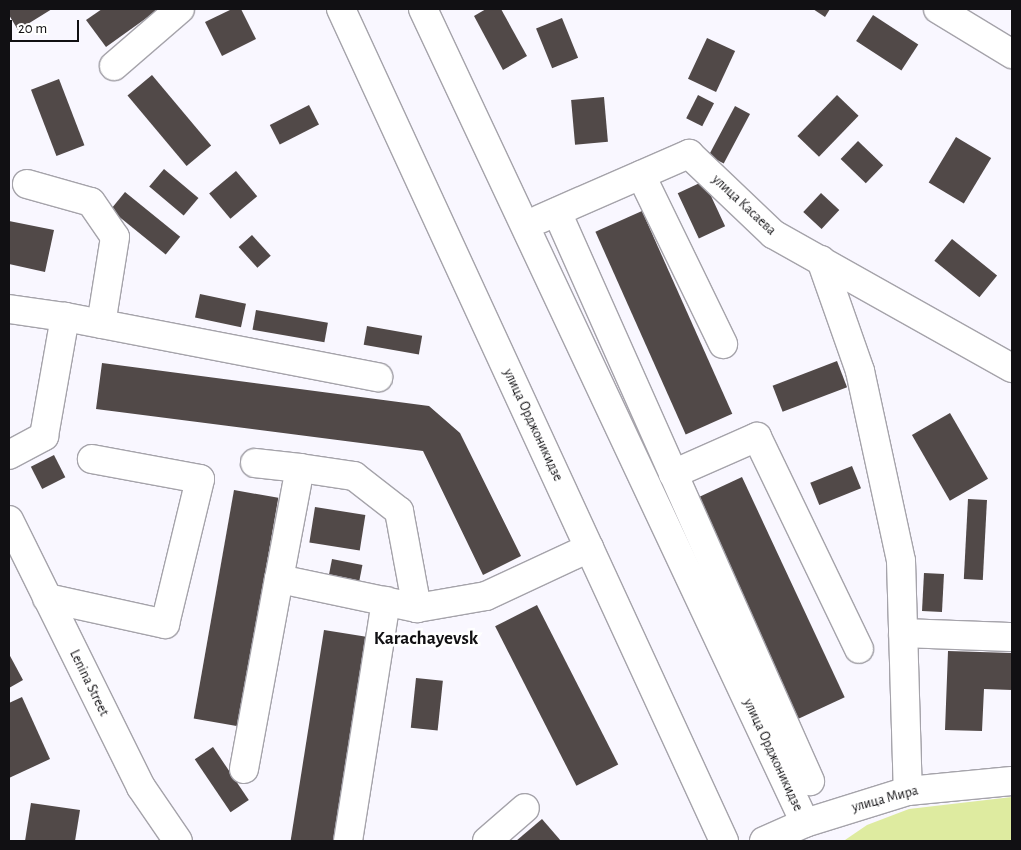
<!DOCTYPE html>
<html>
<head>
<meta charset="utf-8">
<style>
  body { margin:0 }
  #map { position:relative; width:1021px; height:850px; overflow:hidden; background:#f9f7ff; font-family:"Alegreya Sans",sans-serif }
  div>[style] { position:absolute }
  .green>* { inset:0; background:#deeba0 }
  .building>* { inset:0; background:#514948; transform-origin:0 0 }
  .roads { filter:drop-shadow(1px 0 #a5a3aa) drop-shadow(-1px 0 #a5a3aa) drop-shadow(0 1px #a5a3aa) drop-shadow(0 -1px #a5a3aa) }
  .minor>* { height:28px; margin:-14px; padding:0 14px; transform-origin:14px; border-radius:14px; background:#fff }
  .major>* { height:28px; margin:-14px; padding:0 14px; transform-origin:14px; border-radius:14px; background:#fff }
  span { translate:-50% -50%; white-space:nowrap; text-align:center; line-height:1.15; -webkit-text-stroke:5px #fff; paint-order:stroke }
  .street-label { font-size:14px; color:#111013 }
  .district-label { font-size:19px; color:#111013; font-weight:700 }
  .frame { position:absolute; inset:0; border:10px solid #111013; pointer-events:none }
  .scale { position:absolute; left:10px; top:20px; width:69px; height:22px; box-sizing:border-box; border:2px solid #111013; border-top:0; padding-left:6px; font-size:15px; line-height:18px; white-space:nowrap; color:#111013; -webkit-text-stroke:4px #fff; paint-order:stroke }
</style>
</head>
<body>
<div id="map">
  <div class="green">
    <div style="clip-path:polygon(1012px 797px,1012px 841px,845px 840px,867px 825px,909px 809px)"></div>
  </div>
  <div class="building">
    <div style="clip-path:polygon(9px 9px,52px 9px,18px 30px,9px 15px)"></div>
    <div style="clip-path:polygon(102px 9px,159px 9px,106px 47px,86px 20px)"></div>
    <div style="clip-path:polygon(232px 9px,241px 9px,256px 39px,222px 56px,205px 22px)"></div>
    <div style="clip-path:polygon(486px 9px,501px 9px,527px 56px,503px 70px,474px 16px)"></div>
    <div style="clip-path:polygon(813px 9px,830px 9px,825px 17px)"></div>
    <div style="left:873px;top:15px;width:54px;height:31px;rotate:33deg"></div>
    <div style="left:562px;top:18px;width:43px;height:28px;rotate:68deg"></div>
    <div style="left:707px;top:38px;width:31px;height:45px;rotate:25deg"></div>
    <div style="left:152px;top:75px;width:92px;height:32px;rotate:50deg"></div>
    <div style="left:59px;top:79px;width:71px;height:30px;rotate:69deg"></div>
    <div style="left:698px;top:95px;width:18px;height:26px;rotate:27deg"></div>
    <div style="left:837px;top:95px;width:30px;height:57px;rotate:44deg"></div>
    <div style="left:604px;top:97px;width:45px;height:33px;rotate:85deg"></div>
    <div style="left:309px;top:105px;width:22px;height:44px;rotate:63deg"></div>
    <div style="left:735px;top:106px;width:17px;height:56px;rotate:28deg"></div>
    <div style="left:956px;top:137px;width:41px;height:53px;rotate:31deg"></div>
    <div style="left:858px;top:141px;width:35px;height:25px;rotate:44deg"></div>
    <div style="left:164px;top:169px;width:45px;height:23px;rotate:40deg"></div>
    <div style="left:236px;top:171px;width:33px;height:35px;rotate:50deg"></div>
    <div style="left:704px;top:181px;width:50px;height:29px;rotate:65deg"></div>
    <div style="left:125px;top:192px;width:71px;height:23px;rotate:39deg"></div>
    <div style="left:821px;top:193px;width:25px;height:26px;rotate:43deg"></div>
    <div style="left:642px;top:211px;width:222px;height:51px;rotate:66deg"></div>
    <div style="clip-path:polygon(9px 221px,54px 230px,45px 272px,9px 264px)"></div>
    <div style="left:252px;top:235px;width:28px;height:18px;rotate:48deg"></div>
    <div style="left:952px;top:239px;width:58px;height:28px;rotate:39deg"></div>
    <div style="left:200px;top:294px;width:47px;height:24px;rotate:12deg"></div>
    <div style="left:256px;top:310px;width:73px;height:20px;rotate:10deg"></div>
    <div style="left:367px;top:326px;width:56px;height:19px;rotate:10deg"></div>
    <div style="left:837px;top:361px;width:28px;height:69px;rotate:69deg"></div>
    <div style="clip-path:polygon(102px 363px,429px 406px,460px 433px,521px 556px,483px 575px,423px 451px,96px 409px)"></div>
    <div style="left:950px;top:413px;width:76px;height:44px;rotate:60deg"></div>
    <div style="left:54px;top:455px;width:25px;height:26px;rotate:63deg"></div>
    <div style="left:852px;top:466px;width:24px;height:45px;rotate:68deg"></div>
    <div style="left:742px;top:477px;width:243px;height:51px;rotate:65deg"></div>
    <div style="left:234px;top:490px;width:45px;height:232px;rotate:10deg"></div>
    <div style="left:968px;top:499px;width:19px;height:80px;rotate:3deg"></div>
    <div style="left:315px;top:507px;width:51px;height:36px;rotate:9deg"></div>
    <div style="left:332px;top:559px;width:31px;height:20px;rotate:11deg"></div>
    <div style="left:924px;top:573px;width:20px;height:38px;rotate:3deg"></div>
    <div style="left:537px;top:605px;width:179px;height:47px;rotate:63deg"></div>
    <div style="left:324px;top:630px;width:49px;height:214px;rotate:9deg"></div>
    <div style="clip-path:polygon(948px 651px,1012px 653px,1012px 690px,984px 689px,982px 731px,945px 730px)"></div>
    <div style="clip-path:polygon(9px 654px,23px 680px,9px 688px)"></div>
    <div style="left:416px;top:678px;width:27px;height:50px;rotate:6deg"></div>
    <div style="clip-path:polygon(22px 697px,50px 759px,9px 778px,9px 703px)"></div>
    <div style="left:213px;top:747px;width:64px;height:22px;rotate:56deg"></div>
    <div style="clip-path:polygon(31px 803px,80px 810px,75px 841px,25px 841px)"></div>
    <div style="clip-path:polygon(542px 819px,561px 841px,516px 841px)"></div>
  </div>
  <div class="roads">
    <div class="minor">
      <div style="left:341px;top:9px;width:916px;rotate:65.28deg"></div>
      <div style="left:423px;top:9px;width:899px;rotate:64.86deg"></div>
      <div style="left:938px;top:9px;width:87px;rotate:31.3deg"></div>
      <div style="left:114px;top:66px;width:87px;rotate:-40.8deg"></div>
      <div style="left:641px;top:175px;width:188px;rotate:64.1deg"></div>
      <div style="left:27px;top:184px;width:66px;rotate:15.7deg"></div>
      <div style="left:91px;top:202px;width:42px;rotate:55.6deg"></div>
      <div style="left:115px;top:237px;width:88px;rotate:99.1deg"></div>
      <div style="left:557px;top:212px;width:623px;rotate:66.03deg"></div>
      <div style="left:540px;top:219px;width:163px;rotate:-23.6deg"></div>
      <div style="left:689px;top:154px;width:116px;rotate:43.6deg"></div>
      <div style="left:773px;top:234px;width:274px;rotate:29.3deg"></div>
      <div style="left:821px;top:260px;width:118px;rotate:70.6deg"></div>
      <div style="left:860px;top:371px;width:194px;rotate:77.8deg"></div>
      <div style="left:901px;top:561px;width:230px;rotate:88.3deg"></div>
      <div style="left:9px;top:309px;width:57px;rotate:8.1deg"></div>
      <div style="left:9px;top:455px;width:40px;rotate:-28deg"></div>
      <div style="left:44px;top:436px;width:121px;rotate:-80deg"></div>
      <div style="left:65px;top:317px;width:319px;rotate:10.9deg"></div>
      <div style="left:255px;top:463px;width:45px;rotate:6.3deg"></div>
      <div style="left:673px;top:474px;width:92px;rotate:-23.8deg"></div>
      <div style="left:757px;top:437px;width:235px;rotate:64.3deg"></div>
      <div style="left:47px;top:598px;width:121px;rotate:12.4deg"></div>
      <div style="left:165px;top:624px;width:149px;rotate:-76.4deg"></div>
      <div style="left:200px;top:479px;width:110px;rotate:-169.5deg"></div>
      <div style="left:417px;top:608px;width:70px;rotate:-9.9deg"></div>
      <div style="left:486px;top:596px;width:114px;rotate:-25deg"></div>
      <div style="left:903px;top:633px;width:109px;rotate:2.1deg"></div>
      <div style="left:244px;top:769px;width:193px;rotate:-79.6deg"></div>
      <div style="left:279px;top:579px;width:113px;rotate:-79.3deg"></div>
      <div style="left:300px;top:468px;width:55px;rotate:8.4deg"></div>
      <div style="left:354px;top:476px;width:57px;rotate:37.9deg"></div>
      <div style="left:399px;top:511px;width:99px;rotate:79.5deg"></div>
      <div style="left:417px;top:608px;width:141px;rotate:-168.1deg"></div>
      <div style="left:348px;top:841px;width:243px;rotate:-81deg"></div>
      <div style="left:487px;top:841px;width:50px;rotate:-41deg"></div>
      <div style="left:764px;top:841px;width:45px;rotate:-23.7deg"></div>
      <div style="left:805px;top:823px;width:108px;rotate:-17.3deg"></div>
      <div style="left:908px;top:791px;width:104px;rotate:-5.5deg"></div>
    </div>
    <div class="major">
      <div style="left:9px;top:520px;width:298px;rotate:63.7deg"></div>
      <div style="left:141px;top:787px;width:65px;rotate:55.6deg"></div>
    </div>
  </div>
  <div class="street-label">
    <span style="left:744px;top:205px;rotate:43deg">улица Касаева</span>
    <span style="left:533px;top:425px;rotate:65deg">улица Орджоникидзе</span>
    <span style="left:89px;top:683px;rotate:64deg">Lenina Street</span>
    <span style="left:773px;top:755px;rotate:65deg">улица Орджоникидзе</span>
    <span style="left:885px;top:799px;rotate:-15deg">улица Мира</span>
  </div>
  <div class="district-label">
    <span style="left:426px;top:639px">Karachayevsk</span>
  </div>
  <div class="frame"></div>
  <div class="scale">20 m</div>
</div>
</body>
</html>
